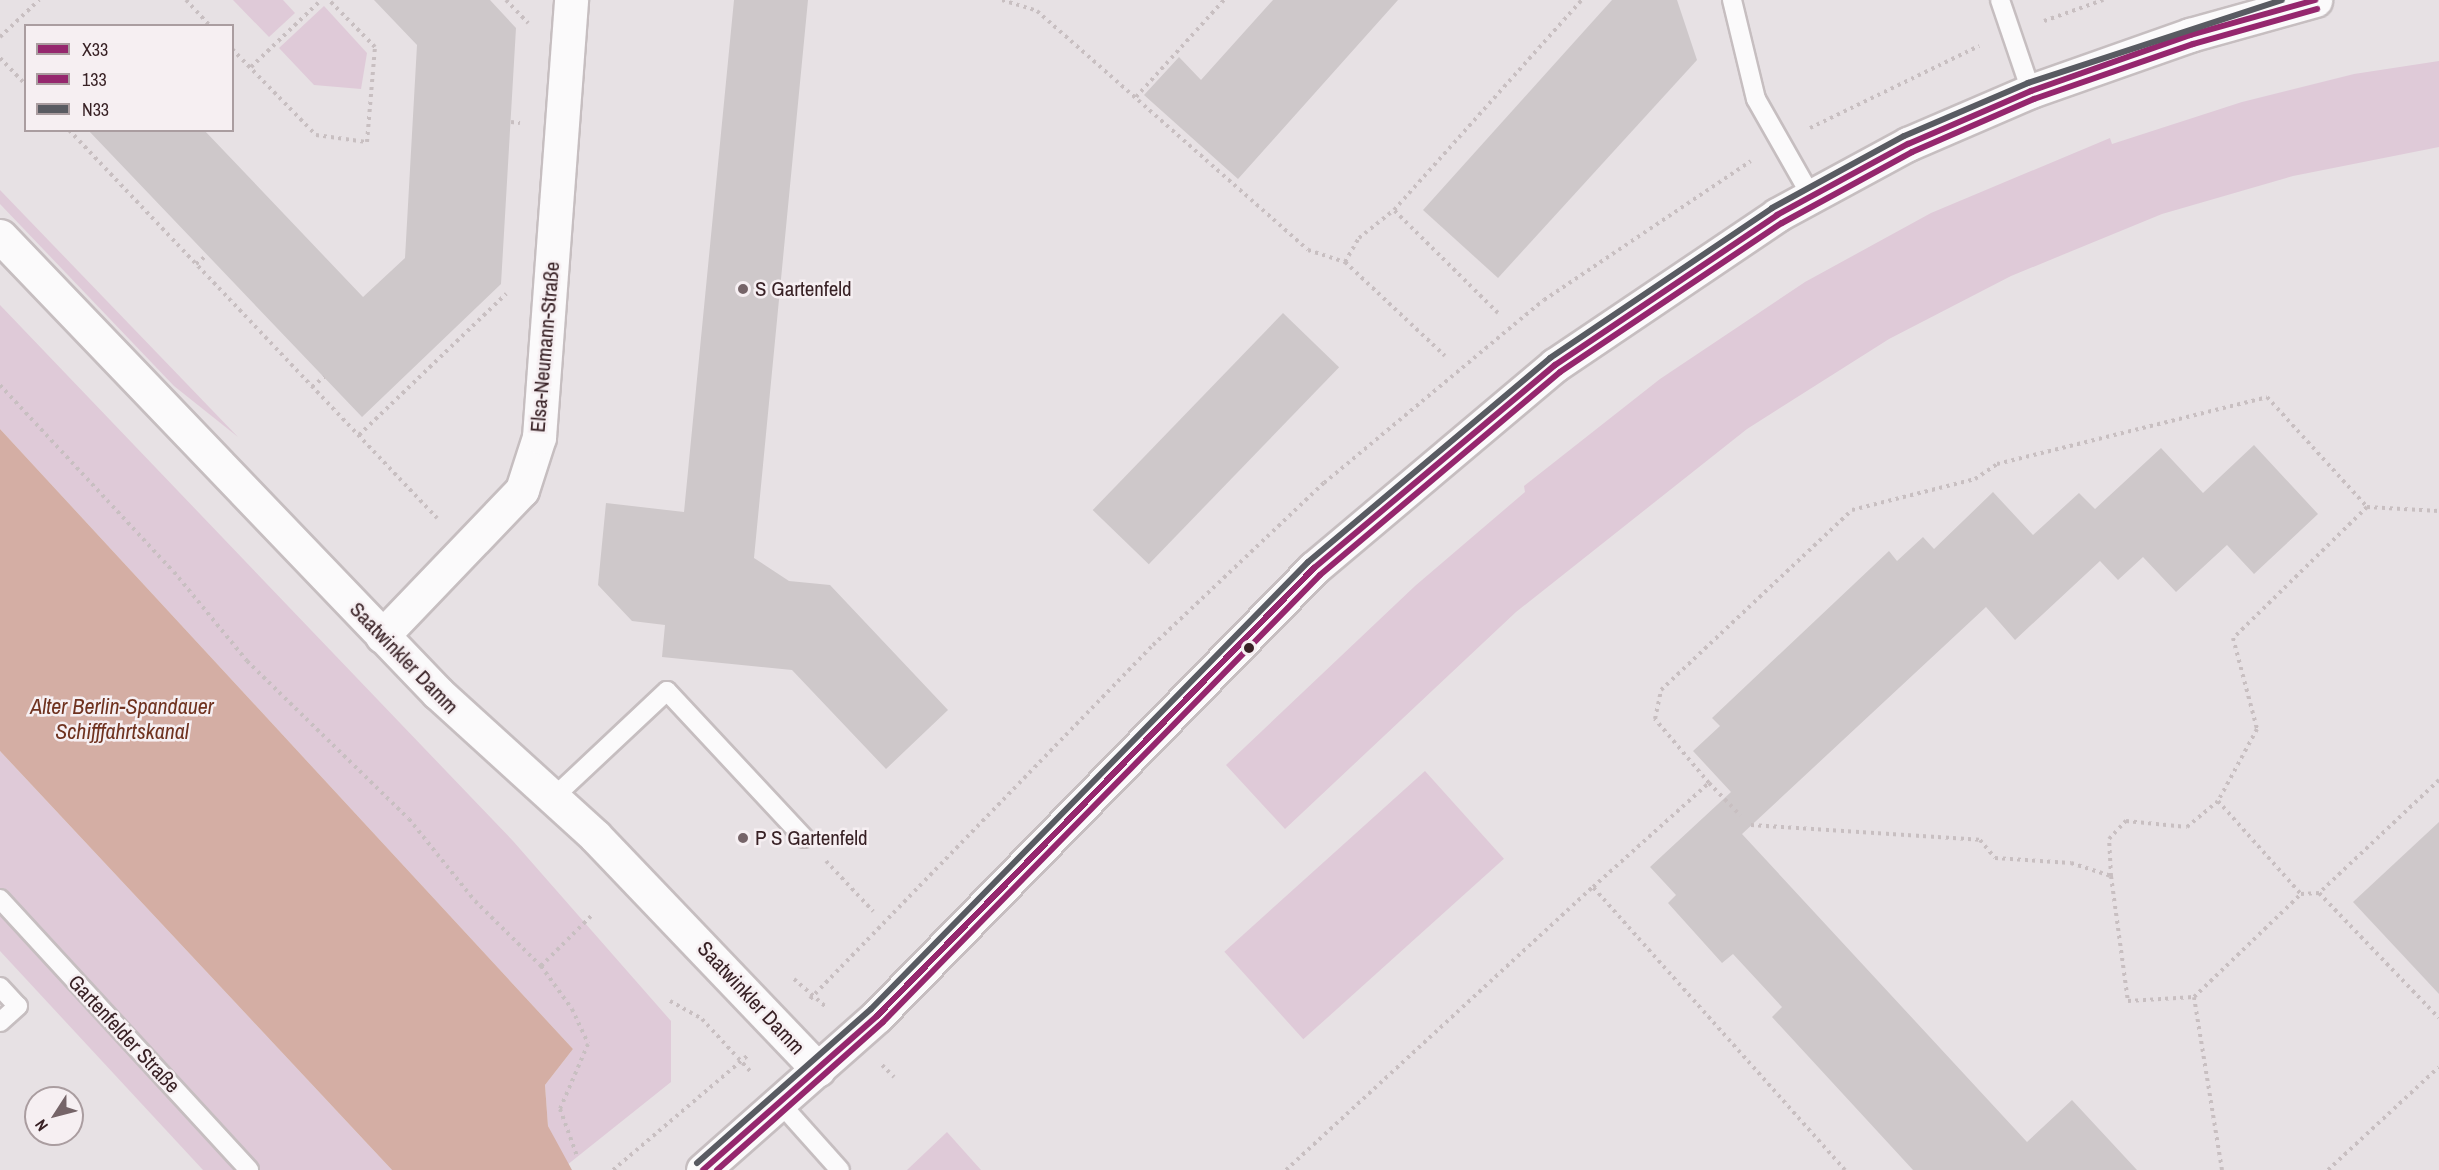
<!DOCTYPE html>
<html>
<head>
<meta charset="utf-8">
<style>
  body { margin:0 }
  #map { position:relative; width:2439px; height:1170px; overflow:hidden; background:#e7e1e4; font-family:"Archivo Narrow",sans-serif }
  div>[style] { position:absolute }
  .green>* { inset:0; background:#dfcad8; transform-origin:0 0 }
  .water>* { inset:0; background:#d4aea4 }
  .building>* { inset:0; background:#cec8ca; transform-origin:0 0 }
  .path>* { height:4px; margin-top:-2px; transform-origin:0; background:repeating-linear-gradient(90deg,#c8bfc1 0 3px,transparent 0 7.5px) }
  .roads { filter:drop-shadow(2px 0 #c6bec0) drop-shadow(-2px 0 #c6bec0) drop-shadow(0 2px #c6bec0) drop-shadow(0 -2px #c6bec0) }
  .service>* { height:18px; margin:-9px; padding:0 9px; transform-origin:9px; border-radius:9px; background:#fbfafb }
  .minor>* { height:33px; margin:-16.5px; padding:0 16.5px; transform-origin:16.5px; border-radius:16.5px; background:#fbfafb }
  .secondary>* { height:33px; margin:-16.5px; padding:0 16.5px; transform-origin:16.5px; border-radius:16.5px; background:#fbfafb }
  .bus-1>* { height:6px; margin:-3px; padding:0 3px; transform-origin:3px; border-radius:3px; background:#95276e }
  .bus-2>* { height:6px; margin:-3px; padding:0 3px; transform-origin:3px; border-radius:3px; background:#95276e }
  .bus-3>* { height:6px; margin:-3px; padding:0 3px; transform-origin:3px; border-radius:3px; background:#595b62 }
  .dots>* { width:16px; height:16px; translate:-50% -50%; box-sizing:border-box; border:3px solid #f6eff2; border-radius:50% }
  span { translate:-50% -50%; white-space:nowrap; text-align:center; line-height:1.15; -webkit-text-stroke:5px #f6eff2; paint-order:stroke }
  .poi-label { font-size:21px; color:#382125 }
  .left { translate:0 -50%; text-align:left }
  .street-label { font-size:21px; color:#382125 }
  .water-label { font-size:22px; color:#6f321f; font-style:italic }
  .legend { position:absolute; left:24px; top:24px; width:210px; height:108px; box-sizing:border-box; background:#f6eff2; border:2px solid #aa9da0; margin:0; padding:8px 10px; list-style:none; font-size:18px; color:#382125 }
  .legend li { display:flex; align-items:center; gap:12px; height:30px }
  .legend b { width:30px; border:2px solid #aa9da0 }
  .north { position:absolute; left:24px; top:1086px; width:60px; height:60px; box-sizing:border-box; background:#f6eff2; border:2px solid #aa9da0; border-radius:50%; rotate:234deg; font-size:16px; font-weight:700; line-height:24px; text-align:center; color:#382125 }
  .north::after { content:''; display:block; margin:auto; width:21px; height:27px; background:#756468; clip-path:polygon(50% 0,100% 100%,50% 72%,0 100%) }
</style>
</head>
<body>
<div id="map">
  <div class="green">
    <div style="clip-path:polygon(233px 0,283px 0,295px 13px,269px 37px)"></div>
    <div style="clip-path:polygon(324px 6px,367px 53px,361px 89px,314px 85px,279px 48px)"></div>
    <div style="clip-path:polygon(2439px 61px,2439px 147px,2293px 176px,2162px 214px,2011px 276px,1889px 339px,1747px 429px,1516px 612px,1285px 829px,1226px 765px,1415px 586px,1525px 492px,1524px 486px,1660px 379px,1805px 282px,1931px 213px,2110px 138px,2112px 144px,2242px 102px,2354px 74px)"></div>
    <div style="clip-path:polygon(0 190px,238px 437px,174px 386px,0 204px)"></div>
    <div style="clip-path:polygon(0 305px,513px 841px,671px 1021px,671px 1082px,567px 1165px,548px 1126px,545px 1085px,573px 1049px,0 429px)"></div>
    <div style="clip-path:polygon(0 751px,392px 1170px,203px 1170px,0 951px)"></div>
    <div style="left:1425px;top:771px;width:118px;height:270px;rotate:48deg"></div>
    <div style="clip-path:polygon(947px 1132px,981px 1170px,907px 1170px)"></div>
  </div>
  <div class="water">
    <div style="clip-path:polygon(0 429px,573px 1049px,545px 1085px,548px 1126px,572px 1170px,392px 1170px,0 751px)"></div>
  </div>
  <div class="building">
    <div style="clip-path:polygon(374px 0,490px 0,516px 28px,501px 284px,362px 417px,88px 130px,204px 130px,363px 297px,405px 258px,417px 45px)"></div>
    <div style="clip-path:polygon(734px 0,808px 0,754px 558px,789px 581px,830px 585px,948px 710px,886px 769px,792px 670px,662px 657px,665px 625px,632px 621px,598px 585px,606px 503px,684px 512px)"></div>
    <div style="clip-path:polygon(1273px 0,1398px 0,1238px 179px,1144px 95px,1179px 57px,1201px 80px)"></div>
    <div style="clip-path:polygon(1612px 0,1677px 0,1697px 60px,1498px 278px,1423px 210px)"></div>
    <div style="left:1283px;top:313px;width:78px;height:274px;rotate:44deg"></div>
    <div style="clip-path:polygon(2254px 445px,2318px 514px,2254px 574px,2227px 545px,2176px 592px,2143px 557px,2118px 580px,2100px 561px,2015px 640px,1986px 607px,1742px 834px,2027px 1142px,2072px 1100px,2137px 1170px,1913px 1170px,1772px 1017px,1782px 1007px,1733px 954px,1722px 963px,1668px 903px,1676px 895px,1650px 867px,1731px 792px,1693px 751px,1720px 726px,1712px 718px,1889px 551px,1897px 561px,1923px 537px,1934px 549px,1993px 492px,2033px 535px,2079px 493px,2095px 509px,2161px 448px,2203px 493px)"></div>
    <div style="clip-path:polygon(2439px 822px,2439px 994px,2353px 902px)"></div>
  </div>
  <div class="path">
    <div style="left:186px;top:0;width:35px;rotate:47deg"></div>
    <div style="left:506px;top:0;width:32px;rotate:46deg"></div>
    <div style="left:1002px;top:0;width:37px;rotate:17deg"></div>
    <div style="left:1037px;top:11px;width:361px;rotate:41.4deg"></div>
    <div style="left:1308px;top:250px;width:39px;rotate:18deg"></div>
    <div style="left:1345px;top:262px;width:137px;rotate:43.2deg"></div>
    <div style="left:2044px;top:21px;width:63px;rotate:-19.6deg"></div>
    <div style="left:0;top:37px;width:54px;rotate:-43.5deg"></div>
    <div style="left:232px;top:49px;width:120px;rotate:45.7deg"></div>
    <div style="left:316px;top:135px;width:51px;rotate:7.8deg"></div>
    <div style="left:367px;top:142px;width:95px;rotate:-85.2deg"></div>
    <div style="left:375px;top:47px;width:66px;rotate:-134.4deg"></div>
    <div style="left:0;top:58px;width:37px;rotate:46deg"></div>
    <div style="left:251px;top:67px;width:97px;rotate:-43.7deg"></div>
    <div style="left:1136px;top:97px;width:131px;rotate:-47.8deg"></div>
    <div style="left:511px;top:122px;width:9px;rotate:6deg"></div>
    <div style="left:1810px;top:128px;width:188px;rotate:-25.9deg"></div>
    <div style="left:69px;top:130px;width:535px;rotate:46.52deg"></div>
    <div style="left:1345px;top:262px;width:28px;rotate:-60deg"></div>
    <div style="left:1359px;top:238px;width:45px;rotate:-38.7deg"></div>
    <div style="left:196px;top:264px;width:14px;rotate:-39deg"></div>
    <div style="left:1498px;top:313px;width:146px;rotate:-135.3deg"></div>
    <div style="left:1394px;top:210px;width:282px;rotate:-48.2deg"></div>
    <div style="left:0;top:385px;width:255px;rotate:47.1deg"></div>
    <div style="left:174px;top:572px;width:115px;rotate:50.6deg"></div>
    <div style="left:247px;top:661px;width:226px;rotate:44.3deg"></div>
    <div style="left:409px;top:819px;width:105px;rotate:51.2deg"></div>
    <div style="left:475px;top:901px;width:93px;rotate:44.6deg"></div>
    <div style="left:541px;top:966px;width:53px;rotate:54.2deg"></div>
    <div style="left:572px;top:1009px;width:38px;rotate:65deg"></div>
    <div style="left:588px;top:1044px;width:71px;rotate:113.3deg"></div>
    <div style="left:560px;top:1109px;width:50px;rotate:70.1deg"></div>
    <div style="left:312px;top:387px;width:16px;rotate:-40deg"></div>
    <div style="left:359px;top:435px;width:204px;rotate:-43.8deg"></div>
    <div style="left:2367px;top:507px;width:72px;rotate:3.2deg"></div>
    <div style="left:2439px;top:780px;width:165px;rotate:136.7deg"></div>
    <div style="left:2319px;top:893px;width:173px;rotate:46.2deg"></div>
    <div style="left:1709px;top:783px;width:45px;rotate:45.9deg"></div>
    <div style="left:1751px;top:825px;width:229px;rotate:3.7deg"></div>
    <div style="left:1980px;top:840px;width:23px;rotate:50deg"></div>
    <div style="left:1995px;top:858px;width:76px;rotate:3.8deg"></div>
    <div style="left:2071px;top:863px;width:42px;rotate:18deg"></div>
    <div style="left:2111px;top:876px;width:126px;rotate:82.3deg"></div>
    <div style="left:2128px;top:1001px;width:66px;rotate:-3.5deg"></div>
    <div style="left:826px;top:861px;width:69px;rotate:46.8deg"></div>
    <div style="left:2111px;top:876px;width:37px;rotate:-93deg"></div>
    <div style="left:2109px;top:839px;width:25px;rotate:-47deg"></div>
    <div style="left:2126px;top:821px;width:61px;rotate:5.6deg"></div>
    <div style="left:2187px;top:827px;width:40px;rotate:-40deg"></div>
    <div style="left:541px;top:966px;width:71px;rotate:-45deg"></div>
    <div style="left:794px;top:979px;width:41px;rotate:41.1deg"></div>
    <div style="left:810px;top:999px;width:493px;rotate:-45.9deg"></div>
    <div style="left:1153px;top:645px;width:236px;rotate:-43.5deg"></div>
    <div style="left:1324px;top:483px;width:286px;rotate:-39.8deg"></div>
    <div style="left:1544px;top:300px;width:249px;rotate:-33.9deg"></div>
    <div style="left:670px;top:1001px;width:37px;rotate:29deg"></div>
    <div style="left:702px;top:1019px;width:71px;rotate:47.3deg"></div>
    <div style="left:882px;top:1065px;width:17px;rotate:45deg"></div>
    <div style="left:613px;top:1170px;width:176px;rotate:-40.4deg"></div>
    <div style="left:1286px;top:1170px;width:418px;rotate:-42.7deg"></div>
    <div style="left:1845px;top:1170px;width:379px;rotate:-131.7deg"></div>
    <div style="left:1593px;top:887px;width:156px;rotate:-41.9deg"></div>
    <div style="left:1709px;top:783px;width:84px;rotate:-130.2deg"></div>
    <div style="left:1655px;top:719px;width:30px;rotate:-78deg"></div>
    <div style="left:1661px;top:690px;width:262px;rotate:-43.3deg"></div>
    <div style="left:1852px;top:510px;width:127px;rotate:-14.1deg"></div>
    <div style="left:1975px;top:479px;width:27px;rotate:-34deg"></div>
    <div style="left:1997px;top:464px;width:278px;rotate:-13.9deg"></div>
    <div style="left:2267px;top:397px;width:149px;rotate:47.7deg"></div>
    <div style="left:2367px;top:507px;width:187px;rotate:135.6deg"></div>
    <div style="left:2233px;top:638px;width:94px;rotate:75.2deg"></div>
    <div style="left:2257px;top:729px;width:82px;rotate:118.4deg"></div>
    <div style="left:2218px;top:801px;width:125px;rotate:48.3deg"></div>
    <div style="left:2222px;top:1170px;width:175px;rotate:-99.2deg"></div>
    <div style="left:2194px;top:997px;width:149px;rotate:-43.9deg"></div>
    <div style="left:2301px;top:894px;width:18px;rotate:-3deg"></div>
    <div style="left:2328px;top:1170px;width:151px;rotate:-42.9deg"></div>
  </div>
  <div class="roads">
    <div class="service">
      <div style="left:1732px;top:0;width:102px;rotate:76.4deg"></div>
      <div style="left:1756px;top:99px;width:112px;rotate:60.4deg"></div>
      <div style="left:2000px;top:0;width:96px;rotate:71.2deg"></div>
      <div style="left:554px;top:797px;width:155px;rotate:-43.2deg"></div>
      <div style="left:667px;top:691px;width:201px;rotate:47deg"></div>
      <div style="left:0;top:899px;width:368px;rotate:47.4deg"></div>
      <div style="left:0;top:987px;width:26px;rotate:47deg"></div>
      <div style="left:18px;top:1006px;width:24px;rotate:138deg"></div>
      <div style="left:780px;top:1103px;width:90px;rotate:48.2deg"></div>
    </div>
    <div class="minor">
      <div style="left:382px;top:636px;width:202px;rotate:-46.2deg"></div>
      <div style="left:522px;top:490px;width:56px;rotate:-72.2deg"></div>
      <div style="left:539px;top:437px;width:438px;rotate:-85.8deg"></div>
    </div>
    <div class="secondary">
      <div style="left:0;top:236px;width:633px;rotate:46.22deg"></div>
      <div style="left:438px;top:693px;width:212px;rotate:42.3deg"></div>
      <div style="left:595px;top:836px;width:323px;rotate:46.3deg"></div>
      <div style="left:703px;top:1170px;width:232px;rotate:-41.5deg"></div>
      <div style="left:877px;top:1016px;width:626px;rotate:-45.71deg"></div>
      <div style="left:1314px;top:568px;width:315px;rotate:-40.1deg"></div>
      <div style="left:1555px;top:365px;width:268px;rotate:-34deg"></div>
      <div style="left:1777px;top:215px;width:149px;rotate:-28.5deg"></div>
      <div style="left:1908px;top:144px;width:134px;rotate:-23.3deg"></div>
      <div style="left:2031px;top:91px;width:169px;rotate:-19.4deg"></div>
      <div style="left:2190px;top:35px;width:130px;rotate:-15.6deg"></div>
    </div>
  </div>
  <div class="bus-1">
    <div style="left:703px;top:1170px;width:232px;rotate:-41.5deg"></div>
    <div style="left:877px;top:1016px;width:626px;rotate:-45.71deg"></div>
    <div style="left:1314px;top:568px;width:315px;rotate:-40.1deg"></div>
    <div style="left:1555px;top:365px;width:268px;rotate:-34deg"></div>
    <div style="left:1777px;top:215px;width:149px;rotate:-28.5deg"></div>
    <div style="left:1908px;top:144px;width:134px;rotate:-23.3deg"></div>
    <div style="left:2031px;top:91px;width:169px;rotate:-19.4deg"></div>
    <div style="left:2190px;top:35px;width:130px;rotate:-15.6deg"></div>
  </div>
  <div class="bus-2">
    <div style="left:717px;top:1170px;width:222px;rotate:-41.7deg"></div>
    <div style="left:883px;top:1022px;width:625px;rotate:-45.65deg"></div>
    <div style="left:1320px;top:575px;width:314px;rotate:-40.2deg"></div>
    <div style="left:1560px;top:372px;width:267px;rotate:-33.9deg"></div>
    <div style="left:1782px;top:223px;width:148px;rotate:-28.6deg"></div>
    <div style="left:1912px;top:152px;width:133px;rotate:-23.5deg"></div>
    <div style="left:2034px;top:99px;width:168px;rotate:-19.1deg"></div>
    <div style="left:2193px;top:44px;width:129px;rotate:-15.8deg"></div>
  </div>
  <div class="bus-3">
    <div style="left:697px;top:1163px;width:232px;rotate:-41.5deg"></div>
    <div style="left:871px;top:1009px;width:625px;rotate:-45.65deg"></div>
    <div style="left:1308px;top:562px;width:317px;rotate:-40.1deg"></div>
    <div style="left:1550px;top:358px;width:268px;rotate:-34deg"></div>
    <div style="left:1772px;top:208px;width:150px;rotate:-28.6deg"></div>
    <div style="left:1904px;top:136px;width:135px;rotate:-23.1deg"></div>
    <div style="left:2028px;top:83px;width:267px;rotate:-18.1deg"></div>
  </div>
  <div class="dots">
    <div style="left:743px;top:289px;background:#756468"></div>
    <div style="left:1249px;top:648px;background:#382125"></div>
    <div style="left:743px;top:838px;background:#756468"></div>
  </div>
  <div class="poi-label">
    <span class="left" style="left:755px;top:289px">S Gartenfeld</span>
    <span class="left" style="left:755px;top:838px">P S Gartenfeld</span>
  </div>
  <div class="street-label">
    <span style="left:545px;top:347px;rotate:-85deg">Elsa-Neumann-Straße</span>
    <span style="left:404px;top:658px;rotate:46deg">Saatwinkler Damm</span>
    <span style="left:751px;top:998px;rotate:47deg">Saatwinkler Damm</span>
    <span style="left:124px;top:1034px;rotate:47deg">Gartenfelder Straße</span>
  </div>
  <div class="water-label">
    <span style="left:122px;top:719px">Alter Berlin-Spandauer<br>Schifffahrtskanal</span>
  </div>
  <ul class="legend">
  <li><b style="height:8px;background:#95276e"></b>X33</li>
  <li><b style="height:8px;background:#95276e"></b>133</li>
  <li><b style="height:8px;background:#595b62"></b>N33</li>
  </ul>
  <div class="north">N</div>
</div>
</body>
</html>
